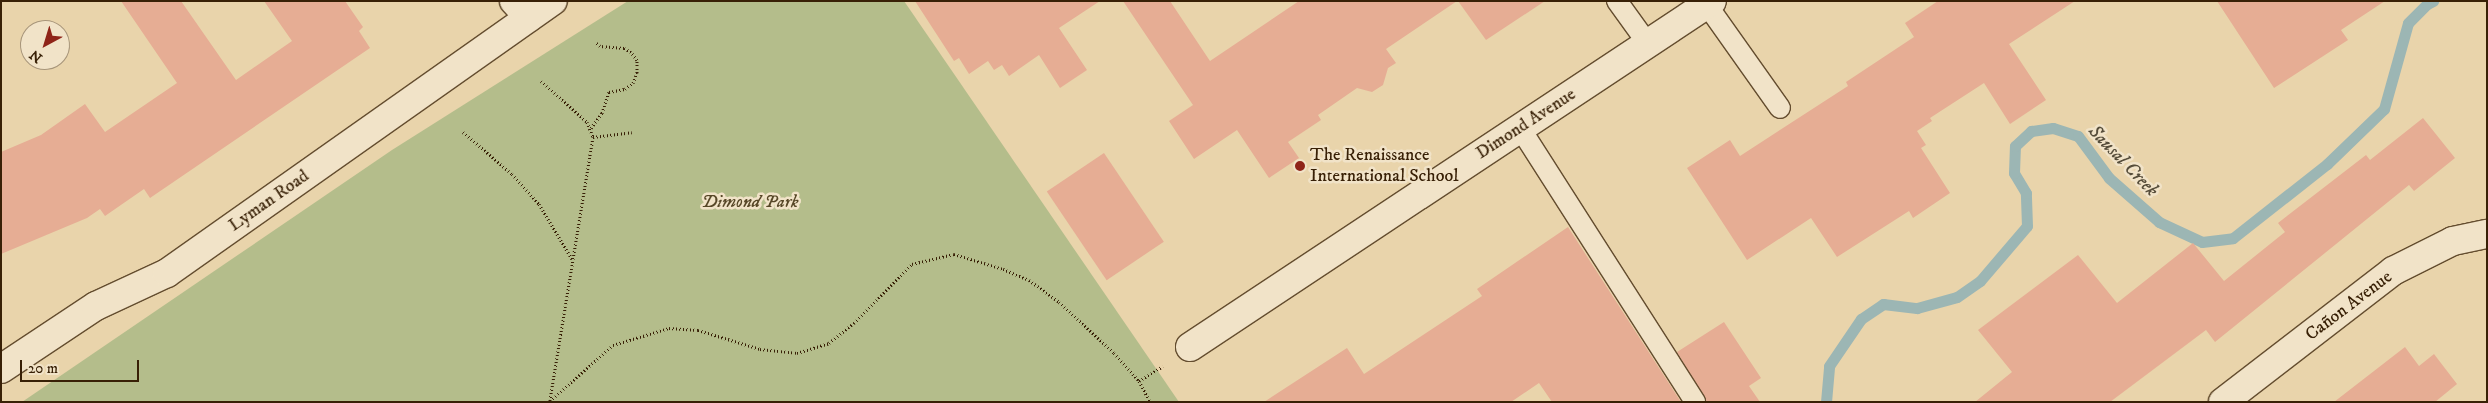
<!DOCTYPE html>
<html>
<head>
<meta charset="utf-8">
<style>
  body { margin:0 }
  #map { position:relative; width:2488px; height:403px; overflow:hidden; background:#e9d4ab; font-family:"IM FELL DW Pica",serif }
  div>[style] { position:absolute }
  .green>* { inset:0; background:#b4bd8b }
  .stream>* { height:11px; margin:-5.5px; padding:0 5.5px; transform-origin:5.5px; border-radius:5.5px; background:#9cb6b4 }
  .building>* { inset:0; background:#e6ad94; transform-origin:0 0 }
  .path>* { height:3px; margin-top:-1.5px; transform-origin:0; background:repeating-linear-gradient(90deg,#382006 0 1px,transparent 0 3.5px) }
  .roads { filter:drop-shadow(1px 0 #644d2f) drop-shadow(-1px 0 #644d2f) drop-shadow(0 1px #644d2f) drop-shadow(0 -1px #644d2f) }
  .lane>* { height:20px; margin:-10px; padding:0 10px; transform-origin:10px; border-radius:10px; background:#f1e3c8 }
  .street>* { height:28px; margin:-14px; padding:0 14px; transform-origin:14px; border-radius:14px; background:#f1e3c8 }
  .secondary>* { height:28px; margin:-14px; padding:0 14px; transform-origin:14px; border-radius:14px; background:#f1e3c8 }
  .dots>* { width:14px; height:14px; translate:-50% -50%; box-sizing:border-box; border:2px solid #f1e3c8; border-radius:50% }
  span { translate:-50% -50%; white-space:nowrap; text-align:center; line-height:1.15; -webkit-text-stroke:5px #f1e3c8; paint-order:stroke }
  .street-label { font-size:18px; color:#382006 }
  .poi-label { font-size:18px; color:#382006 }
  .left { translate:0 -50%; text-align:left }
  .park-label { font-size:18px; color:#574727; font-style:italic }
  .water-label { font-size:19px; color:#564d3a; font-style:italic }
  .frame { position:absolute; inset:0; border:2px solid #382006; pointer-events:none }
  .north { position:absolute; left:20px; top:20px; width:50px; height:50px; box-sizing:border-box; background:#f1e3c8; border:1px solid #a7957a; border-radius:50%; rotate:219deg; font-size:14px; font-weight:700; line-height:20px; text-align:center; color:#382006 }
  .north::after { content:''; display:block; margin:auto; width:18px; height:22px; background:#8f2418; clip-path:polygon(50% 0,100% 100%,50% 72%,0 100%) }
  .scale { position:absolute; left:20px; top:360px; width:119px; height:22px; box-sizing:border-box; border:2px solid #382006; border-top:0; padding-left:6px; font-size:15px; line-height:18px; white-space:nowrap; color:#382006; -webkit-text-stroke:4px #f1e3c8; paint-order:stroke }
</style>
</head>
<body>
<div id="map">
  <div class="green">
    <div style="clip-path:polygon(628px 1px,904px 1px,1179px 402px,22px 402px,392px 150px)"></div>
  </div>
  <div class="stream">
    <div style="left:1826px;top:402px;width:36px;rotate:-85deg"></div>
    <div style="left:1829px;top:366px;width:57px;rotate:-55.8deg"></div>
    <div style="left:1861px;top:319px;width:27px;rotate:-34deg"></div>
    <div style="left:1883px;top:304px;width:34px;rotate:7deg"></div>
    <div style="left:1917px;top:308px;width:41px;rotate:-15.4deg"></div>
    <div style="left:1957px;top:297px;width:28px;rotate:-35deg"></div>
    <div style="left:1980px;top:281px;width:72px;rotate:-49.5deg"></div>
    <div style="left:2027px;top:226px;width:33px;rotate:-92deg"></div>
    <div style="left:2026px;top:193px;width:23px;rotate:-121deg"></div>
    <div style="left:2014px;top:173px;width:27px;rotate:-88deg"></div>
    <div style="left:2015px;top:146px;width:22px;rotate:-43deg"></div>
    <div style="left:2031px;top:131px;width:22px;rotate:-8deg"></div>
    <div style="left:2053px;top:128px;width:26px;rotate:18deg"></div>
    <div style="left:2078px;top:136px;width:52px;rotate:53.6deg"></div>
    <div style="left:2109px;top:178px;width:67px;rotate:41.3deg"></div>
    <div style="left:2159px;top:222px;width:47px;rotate:24.9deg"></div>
    <div style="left:2202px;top:242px;width:31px;rotate:-7deg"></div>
    <div style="left:2233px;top:238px;width:120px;rotate:-38.2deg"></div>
    <div style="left:2327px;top:164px;width:79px;rotate:-44deg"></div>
    <div style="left:2384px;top:109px;width:89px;rotate:-74.4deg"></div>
    <div style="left:2408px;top:23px;width:27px;rotate:-45deg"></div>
    <div style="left:2427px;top:4px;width:7px;rotate:-27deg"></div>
  </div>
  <div class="building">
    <div style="clip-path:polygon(121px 1px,181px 1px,236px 80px,292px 41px,264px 1px,345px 1px,363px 27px,359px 31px,370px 48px,150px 198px,144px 189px,105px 216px,100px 209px,87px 218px,1px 254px,1px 152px,41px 135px,85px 104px,105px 132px,177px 83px)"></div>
    <div style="clip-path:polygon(915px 1px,1100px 1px,1059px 28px,1087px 70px,1060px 88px,1039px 55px,1009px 76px,1002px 65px,994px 70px,988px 61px,969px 74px,959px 58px,954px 61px)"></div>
    <div style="clip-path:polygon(1123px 1px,1170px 1px,1210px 61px,1299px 1px,1457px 1px,1386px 49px,1396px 63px,1388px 68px,1383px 85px,1372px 92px,1357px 88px,1318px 115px,1321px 120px,1288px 142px,1299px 158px,1269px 178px,1237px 130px,1194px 159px,1169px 121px,1193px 105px)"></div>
    <div style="clip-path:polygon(1458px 1px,1545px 1px,1486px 40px)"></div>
    <div style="clip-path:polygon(1938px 1px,2075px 1px,2009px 44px,2046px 100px,2010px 124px,1984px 83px,1930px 118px,1932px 121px,1917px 131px,1926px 145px,1921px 148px,1950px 193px,1913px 218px,1909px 211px,1837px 257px,1811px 218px,1747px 260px,1687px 168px,1730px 140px,1740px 156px,1848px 86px,1846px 82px,1914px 37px,1905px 23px)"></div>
    <div style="clip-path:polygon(2217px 1px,2385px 1px,2341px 30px,2348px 40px,2274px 88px)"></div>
    <div style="clip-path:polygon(2423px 118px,2455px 158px,2414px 191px,2409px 185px,2215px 342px,2206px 330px,2110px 402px,1975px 402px,2012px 372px,1978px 330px,2078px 255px,2117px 303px,2193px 243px,2224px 281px,2285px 232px,2278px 223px,2366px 155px,2370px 160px)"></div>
    <div style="left:1104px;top:153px;width:107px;height:69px;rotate:56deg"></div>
    <div style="clip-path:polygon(1568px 227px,1681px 402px,1552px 402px,1539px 383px,1511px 402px,1264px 402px,1347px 348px,1364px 374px,1482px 296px,1477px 289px)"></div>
    <div style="clip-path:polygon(1724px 322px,1761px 378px,1749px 386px,1760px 402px,1707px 402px,1677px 352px)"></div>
    <div style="clip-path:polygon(2405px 347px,2419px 366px,2434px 354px,2457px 384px,2435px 402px,2334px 402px)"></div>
  </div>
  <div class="path">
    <div style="left:541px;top:81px;width:62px;rotate:41.7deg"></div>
    <div style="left:587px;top:122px;width:16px;rotate:68deg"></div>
    <div style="left:593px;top:137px;width:267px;rotate:99.3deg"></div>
    <div style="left:591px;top:128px;width:19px;rotate:-54deg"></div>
    <div style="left:602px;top:113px;width:22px;rotate:-72deg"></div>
    <div style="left:609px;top:92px;width:16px;rotate:-11deg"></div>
    <div style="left:625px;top:89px;width:10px;rotate:-37deg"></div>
    <div style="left:633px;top:83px;width:11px;rotate:-68deg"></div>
    <div style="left:637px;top:73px;width:13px;rotate:-90deg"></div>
    <div style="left:637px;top:60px;width:10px;rotate:-127deg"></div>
    <div style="left:631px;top:52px;width:8px;rotate:-150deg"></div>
    <div style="left:624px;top:48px;width:24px;rotate:-175deg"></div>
    <div style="left:600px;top:46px;width:6px;rotate:-141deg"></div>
    <div style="left:463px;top:132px;width:65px;rotate:40.6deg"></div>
    <div style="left:512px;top:174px;width:40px;rotate:48deg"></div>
    <div style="left:539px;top:204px;width:64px;rotate:59deg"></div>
    <div style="left:593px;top:137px;width:39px;rotate:-7deg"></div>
    <div style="left:1139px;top:381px;width:28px;rotate:-32deg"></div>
    <div style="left:550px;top:401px;width:84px;rotate:-41.6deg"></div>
    <div style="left:613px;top:345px;width:59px;rotate:-16.9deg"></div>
    <div style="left:669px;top:328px;width:29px;rotate:4deg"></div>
    <div style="left:698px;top:330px;width:65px;rotate:17deg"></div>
    <div style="left:760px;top:349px;width:37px;rotate:6deg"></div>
    <div style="left:797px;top:353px;width:34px;rotate:-17deg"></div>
    <div style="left:829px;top:343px;width:32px;rotate:-39deg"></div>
    <div style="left:854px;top:323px;width:83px;rotate:-45.5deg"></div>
    <div style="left:912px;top:264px;width:43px;rotate:-13.4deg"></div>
    <div style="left:954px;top:254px;width:51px;rotate:17deg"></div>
    <div style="left:1003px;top:269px;width:28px;rotate:23deg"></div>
    <div style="left:1029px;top:280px;width:37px;rotate:36deg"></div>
    <div style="left:1059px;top:302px;width:75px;rotate:42.8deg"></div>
    <div style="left:1114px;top:353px;width:38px;rotate:48deg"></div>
    <div style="left:1139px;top:381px;width:24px;rotate:62deg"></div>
  </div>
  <div class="roads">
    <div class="lane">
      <div style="left:1617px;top:1px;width:53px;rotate:54.2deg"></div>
      <div style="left:1707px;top:5px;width:126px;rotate:54.7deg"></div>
      <div style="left:1520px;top:128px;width:325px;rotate:57.4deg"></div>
    </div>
    <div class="street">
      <div style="left:514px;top:1px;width:22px;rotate:47deg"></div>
      <div style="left:1190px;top:347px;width:626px;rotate:-33.54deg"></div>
      <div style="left:2223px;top:402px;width:215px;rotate:-37.6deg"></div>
      <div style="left:2393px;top:271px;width:67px;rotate:-26.6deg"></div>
      <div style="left:2453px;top:241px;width:35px;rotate:-12deg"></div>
    </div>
    <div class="secondary">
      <div style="left:1px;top:369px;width:114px;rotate:-33.6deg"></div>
      <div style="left:96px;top:306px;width:78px;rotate:-24.9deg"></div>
      <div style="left:167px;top:273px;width:472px;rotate:-35.2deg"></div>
    </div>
  </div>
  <div class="dots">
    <div style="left:1300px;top:166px;background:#8f2418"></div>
  </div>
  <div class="street-label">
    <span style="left:1526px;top:124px;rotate:-33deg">Dimond Avenue</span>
    <span style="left:269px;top:201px;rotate:-35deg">Lyman Road</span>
    <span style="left:2349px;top:306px;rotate:-37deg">Cañon Avenue</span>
  </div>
  <div class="poi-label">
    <span class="left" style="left:1310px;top:166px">The Renaissance<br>International School</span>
  </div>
  <div class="park-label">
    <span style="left:750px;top:202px">Dimond Park</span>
  </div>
  <div class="water-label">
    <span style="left:2123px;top:161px;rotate:46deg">Sausal Creek</span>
  </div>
  <div class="frame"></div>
  <div class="north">N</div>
  <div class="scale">20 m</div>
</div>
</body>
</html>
